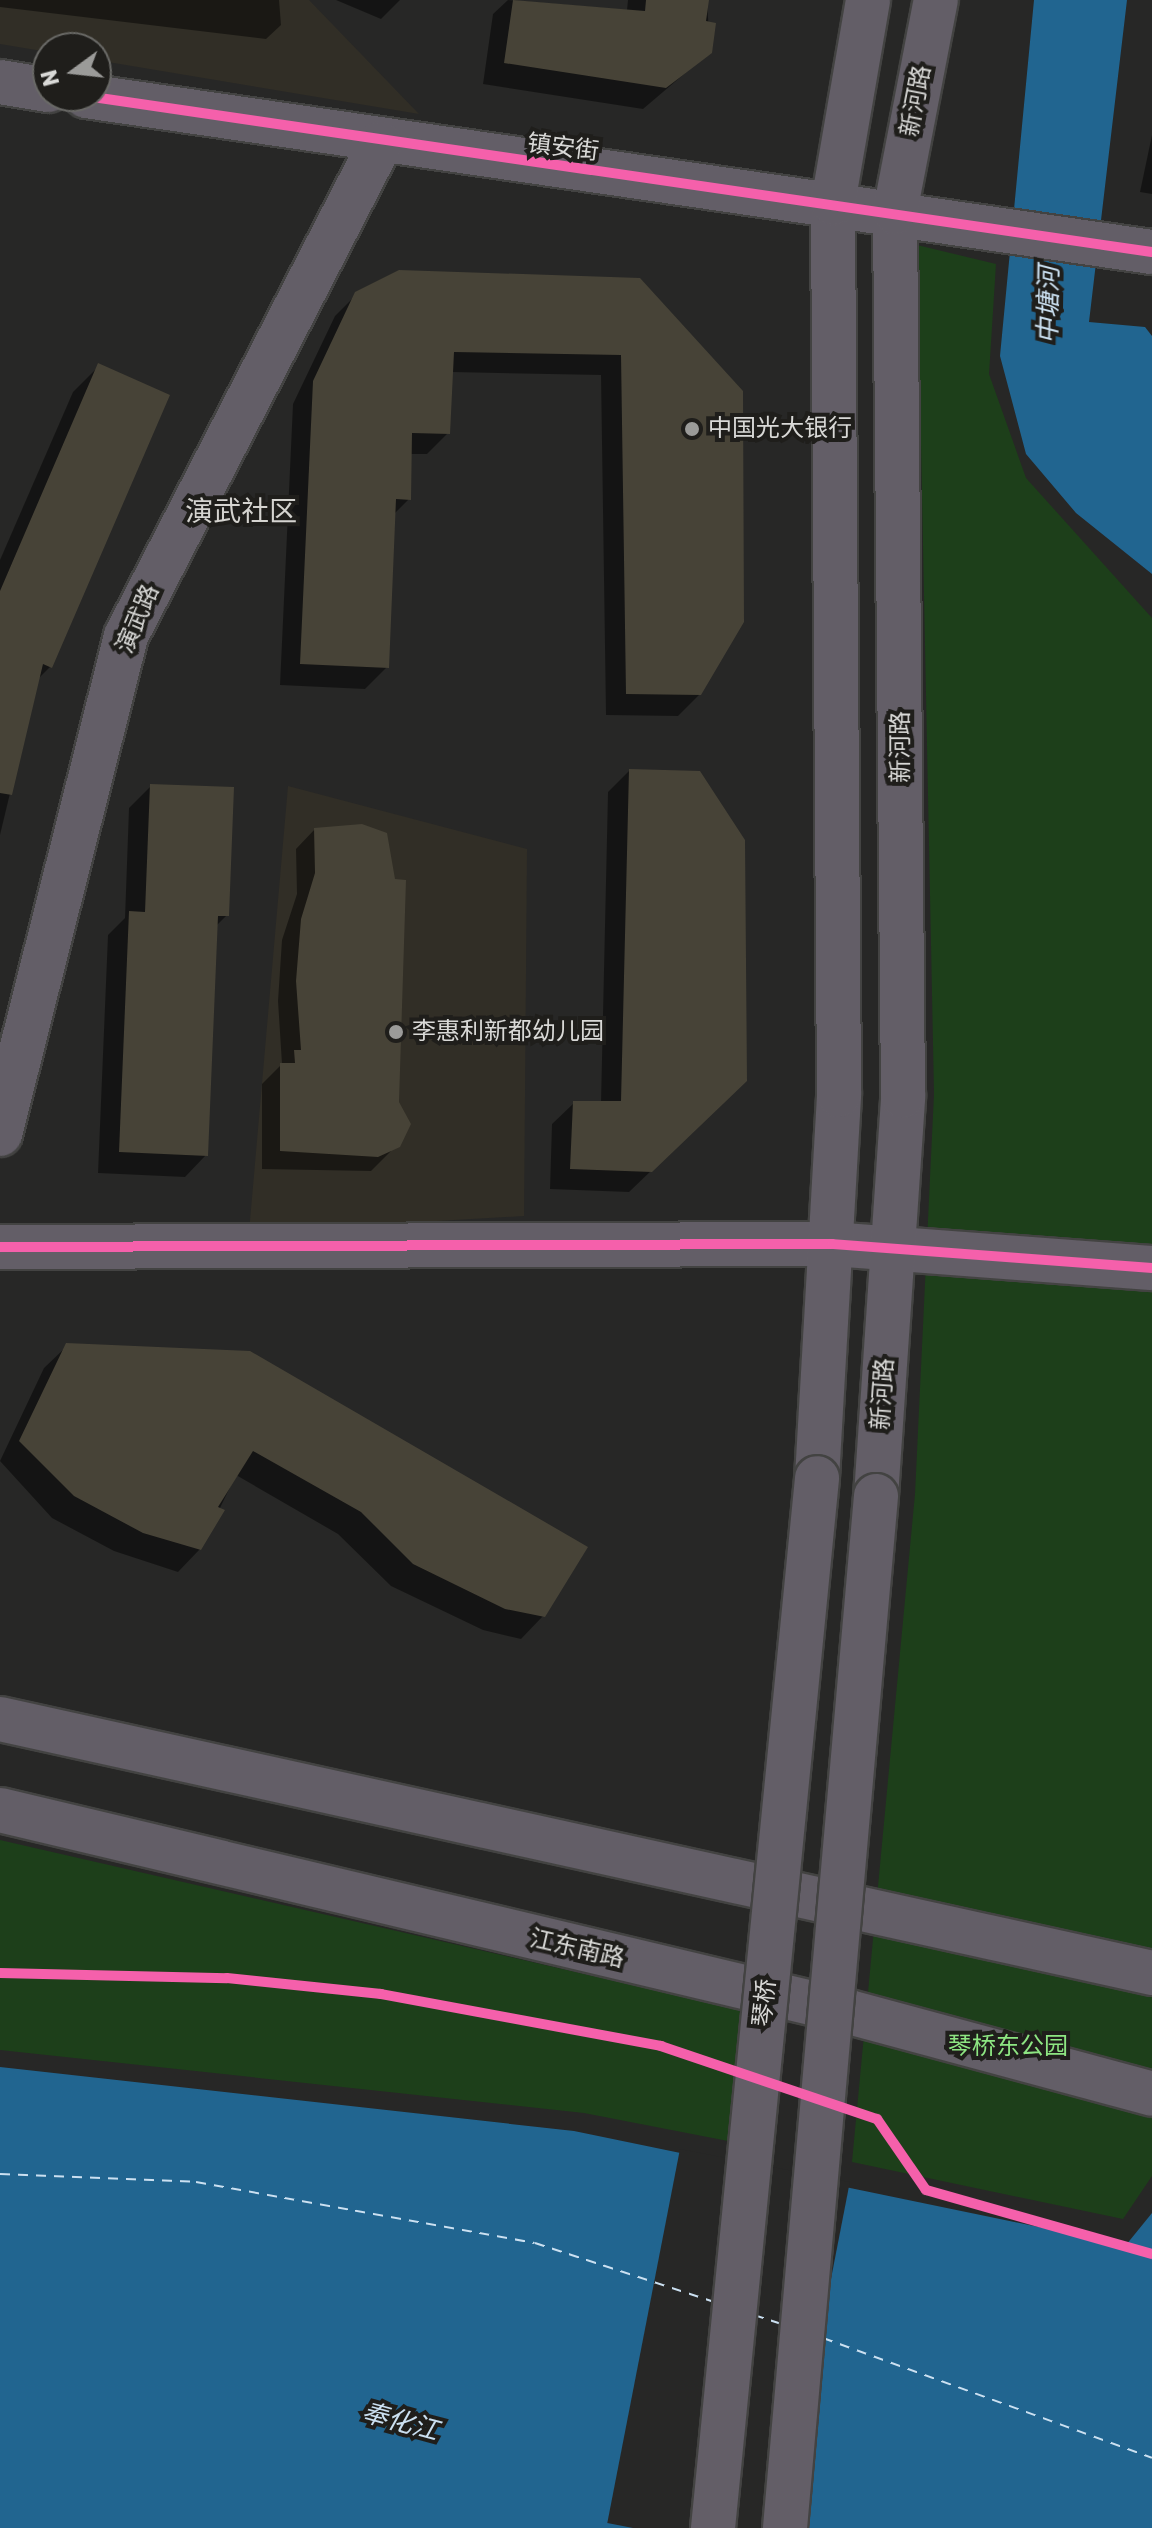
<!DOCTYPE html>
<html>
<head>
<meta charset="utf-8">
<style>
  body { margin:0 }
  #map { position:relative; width:1152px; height:2528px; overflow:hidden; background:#272726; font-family:Rubik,"Noto Sans SC",sans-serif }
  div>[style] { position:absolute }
  .built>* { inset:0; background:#312e26 }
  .green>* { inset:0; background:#1d3f1a }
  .water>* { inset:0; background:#216590 }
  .pier>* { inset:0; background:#272726; transform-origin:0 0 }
  .shadow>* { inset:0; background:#0007 }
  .ferry>* { height:2px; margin-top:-1px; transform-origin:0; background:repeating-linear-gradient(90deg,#cbe0f1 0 10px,transparent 0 18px) }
  .building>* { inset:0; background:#474337 }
  .roads { filter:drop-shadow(2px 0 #434342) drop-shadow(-2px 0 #434342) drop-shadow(0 2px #434342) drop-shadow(0 -2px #434342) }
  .minor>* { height:44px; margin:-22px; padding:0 22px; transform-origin:22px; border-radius:22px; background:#635e67 }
  .major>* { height:44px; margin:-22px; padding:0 22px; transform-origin:22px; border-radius:22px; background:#635e67 }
  .bridges { filter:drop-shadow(2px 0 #434342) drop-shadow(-2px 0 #434342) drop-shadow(0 2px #434342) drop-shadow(0 -2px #434342) }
  .major-bridge>* { height:44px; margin:-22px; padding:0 22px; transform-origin:22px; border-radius:22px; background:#635e67 }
  .cycleway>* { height:10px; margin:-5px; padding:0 5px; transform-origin:5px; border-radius:5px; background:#f560ab }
  .dots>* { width:22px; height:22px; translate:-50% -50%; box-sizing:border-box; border:4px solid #1f1e1b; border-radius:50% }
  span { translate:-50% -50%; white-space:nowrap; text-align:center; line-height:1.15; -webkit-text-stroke:8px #1f1e1b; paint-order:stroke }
  .street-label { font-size:24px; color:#d9d9d7 }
  .poi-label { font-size:24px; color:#d9d9d7 }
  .left { translate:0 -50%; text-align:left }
  .park-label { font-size:24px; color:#8de582 }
  .water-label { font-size:26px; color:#cbe0f1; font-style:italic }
  .quarter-label { font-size:28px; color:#d5d4d0 }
  .north { position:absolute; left:32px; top:32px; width:80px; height:80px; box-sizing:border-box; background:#1f1e1b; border:2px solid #696966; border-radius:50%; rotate:255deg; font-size:22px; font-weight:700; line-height:32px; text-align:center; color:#d9d9d7 }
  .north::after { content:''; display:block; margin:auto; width:28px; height:36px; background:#9b9b99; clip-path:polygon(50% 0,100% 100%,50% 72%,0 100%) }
</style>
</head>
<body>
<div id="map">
  <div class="built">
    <div style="clip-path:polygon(0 0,309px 0,419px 114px,96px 60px,96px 48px,48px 52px,0 44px)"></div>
    <div style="clip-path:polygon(288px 786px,527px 849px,524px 1216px,249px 1232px)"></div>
  </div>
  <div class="green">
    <div style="clip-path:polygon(917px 245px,996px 264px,989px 374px,1026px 478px,1152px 618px,1152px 2176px,1123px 2219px,852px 2162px,915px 1494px,934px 1094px)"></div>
    <div style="clip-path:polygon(0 1840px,746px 2011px,728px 2141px,584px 2113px,0 2050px)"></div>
  </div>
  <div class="water">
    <div style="clip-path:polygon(1034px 0,1127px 0,1089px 322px,1145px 327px,1152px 336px,1152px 574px,1076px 513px,1026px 454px,1000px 356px)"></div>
    <div style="clip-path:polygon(0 2067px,574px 2131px,1126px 2245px,1152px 2213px,1152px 2528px,0 2528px)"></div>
  </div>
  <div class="pier">
    <div style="left:680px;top:2149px;width:173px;height:381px;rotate:11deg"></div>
  </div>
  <div class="shadow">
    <div style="clip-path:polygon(0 0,279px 0,281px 25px,266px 39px,0 7px)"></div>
    <div style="clip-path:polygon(336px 0,400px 0,381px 19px)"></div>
    <div style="clip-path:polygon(508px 0,627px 10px,628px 0,707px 0,710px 52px,643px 109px,483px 84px,493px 14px)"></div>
    <div style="clip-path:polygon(1152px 135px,1152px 194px,1140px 192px)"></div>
    <div style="clip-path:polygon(639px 280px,700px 694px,678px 716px,606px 715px,601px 375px,451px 372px,448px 433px,427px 454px,410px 454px,409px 499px,393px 515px,387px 667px,365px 689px,280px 685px,293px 404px,335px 316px,357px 294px)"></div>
    <div style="clip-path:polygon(99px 366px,50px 667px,24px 693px,0 682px,0 560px,73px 392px)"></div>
    <div style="clip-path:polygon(0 702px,30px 710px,0 835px)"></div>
    <div style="clip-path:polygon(629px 771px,723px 1102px,629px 1192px,550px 1189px,552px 1124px,574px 1103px,601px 1103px,608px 792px)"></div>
    <div style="clip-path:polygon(151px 786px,227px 915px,215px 927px,206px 1155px,185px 1177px,98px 1173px,108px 935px,125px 918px,129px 808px)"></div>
    <div style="clip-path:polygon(315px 829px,391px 1151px,371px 1171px,262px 1169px,262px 1084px,282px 1064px,278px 1001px,282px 940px,297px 894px,296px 849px)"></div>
    <div style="clip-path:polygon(67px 1346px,250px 1353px,543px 1616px,521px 1639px,483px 1630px,391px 1586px,338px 1534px,236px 1475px,200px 1549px,178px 1572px,114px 1551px,52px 1518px,0 1461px,44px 1368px)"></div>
  </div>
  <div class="ferry">
    <div style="left:0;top:2174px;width:196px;rotate:2.3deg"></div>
    <div style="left:196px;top:2182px;width:344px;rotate:10.2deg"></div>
    <div style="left:535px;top:2243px;width:188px;rotate:18.2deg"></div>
    <div style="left:754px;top:2315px;width:29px;rotate:18deg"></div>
    <div style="left:823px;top:2338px;width:350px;rotate:20deg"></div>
  </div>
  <div class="building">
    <div style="clip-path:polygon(513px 0,645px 11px,646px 0,709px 0,706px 21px,716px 23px,712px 53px,666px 88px,504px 63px)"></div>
    <div style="clip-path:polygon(399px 270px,640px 278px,743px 391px,744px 622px,701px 695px,626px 694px,621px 355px,454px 352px,450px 434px,412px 433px,411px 500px,396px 499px,389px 668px,300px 664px,313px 381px,355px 292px)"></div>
    <div style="clip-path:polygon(98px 363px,170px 395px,52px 668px,43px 664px,12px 795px,0 793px,0 591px)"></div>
    <div style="clip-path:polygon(629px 769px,700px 771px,745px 840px,747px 1081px,652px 1172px,570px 1169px,573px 1101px,621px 1101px)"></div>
    <div style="clip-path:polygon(150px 784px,234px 787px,229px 916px,218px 916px,208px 1156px,119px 1152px,129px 911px,145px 912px)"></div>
    <div style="clip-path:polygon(362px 824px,387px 833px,395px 879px,406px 880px,399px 1102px,411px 1124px,400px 1147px,378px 1157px,280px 1151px,280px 1063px,295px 1063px,294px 1050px,301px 1050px,296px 981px,301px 919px,315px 873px,314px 828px)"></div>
    <div style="clip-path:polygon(66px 1343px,250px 1351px,588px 1547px,545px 1617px,505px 1609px,413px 1564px,361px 1512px,253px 1451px,218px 1507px,225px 1510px,201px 1550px,143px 1533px,74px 1496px,19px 1441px)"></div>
  </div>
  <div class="roads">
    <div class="minor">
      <div style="left:0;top:82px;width:49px;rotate:9.5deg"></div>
      <div style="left:86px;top:96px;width:1077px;rotate:8.33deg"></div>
      <div style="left:0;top:1134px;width:514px;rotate:-75.8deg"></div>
      <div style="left:126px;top:636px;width:554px;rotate:-62.69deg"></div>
      <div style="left:0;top:1247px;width:832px;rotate:-0.21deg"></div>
      <div style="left:832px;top:1244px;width:321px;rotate:4.3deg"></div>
    </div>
    <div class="major">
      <div style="left:817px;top:1478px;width:384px;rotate:-86.7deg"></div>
      <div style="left:839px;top:1095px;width:892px;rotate:-90.39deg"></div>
      <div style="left:833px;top:203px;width:206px;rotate:-80.2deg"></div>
      <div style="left:876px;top:1496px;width:401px;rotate:-86.1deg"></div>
      <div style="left:903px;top:1096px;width:884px;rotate:-90.52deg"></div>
      <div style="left:895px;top:212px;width:216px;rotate:-79.1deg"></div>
      <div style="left:0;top:1719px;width:1180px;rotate:12.43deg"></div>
      <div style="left:0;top:1810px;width:873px;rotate:13.38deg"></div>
      <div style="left:849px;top:2012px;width:314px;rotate:15.1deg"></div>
    </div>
  </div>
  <div class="bridges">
    <div class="major-bridge">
      <div style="left:713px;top:2528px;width:1055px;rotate:-84.34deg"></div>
      <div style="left:785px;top:2528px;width:1036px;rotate:-84.96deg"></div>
    </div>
  </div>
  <div class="cycleway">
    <div style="left:86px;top:96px;width:1077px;rotate:8.33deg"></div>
    <div style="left:0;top:1247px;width:832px;rotate:-0.21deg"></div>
    <div style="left:832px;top:1244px;width:321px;rotate:4.3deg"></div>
    <div style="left:0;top:1973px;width:227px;rotate:1.3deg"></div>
    <div style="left:227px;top:1978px;width:155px;rotate:5.9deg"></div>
    <div style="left:381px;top:1994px;width:285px;rotate:10.5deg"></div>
    <div style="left:661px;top:2046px;width:228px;rotate:18.7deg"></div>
    <div style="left:877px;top:2119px;width:86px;rotate:55.4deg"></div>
    <div style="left:926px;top:2190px;width:235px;rotate:15.8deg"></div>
  </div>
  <div class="dots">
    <div style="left:692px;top:429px;background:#9b9b99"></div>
    <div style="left:396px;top:1032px;background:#9b9b99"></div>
  </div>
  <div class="street-label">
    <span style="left:916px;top:101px;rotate:-79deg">新河路</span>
    <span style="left:563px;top:148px;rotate:7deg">镇安街</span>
    <span style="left:138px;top:619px;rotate:-67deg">演武路</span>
    <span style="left:901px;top:747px;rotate:-90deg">新河路</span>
    <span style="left:883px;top:1394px;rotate:-86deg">新河路</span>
    <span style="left:577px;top:1949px;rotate:13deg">江东南路</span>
    <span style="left:765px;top:2003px;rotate:-84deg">琴桥</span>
  </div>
  <div class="poi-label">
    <span class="left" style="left:708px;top:429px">中国光大银行</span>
    <span class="left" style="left:412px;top:1032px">李惠利新都幼儿园</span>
  </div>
  <div class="park-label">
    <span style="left:1008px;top:2047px">琴桥东公园</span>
  </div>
  <div class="water-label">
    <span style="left:1049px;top:305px;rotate:-89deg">中塘河</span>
    <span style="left:400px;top:2422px;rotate:15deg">奉化江</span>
  </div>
  <div class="quarter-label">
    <span style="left:241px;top:512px">演武社区</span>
  </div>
  <div class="north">N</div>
</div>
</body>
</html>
